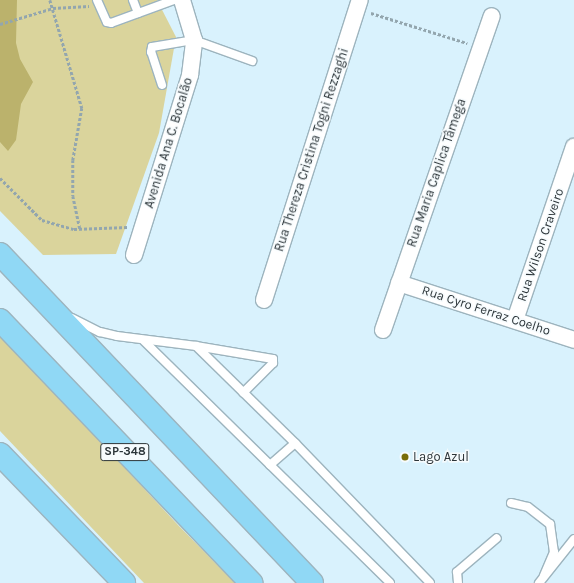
<!DOCTYPE html>
<html>
<head>
<meta charset="utf-8">
<style>
  body { margin:0 }
  #map { position:relative; width:574px; height:583px; overflow:hidden; background:#d9f2fd; font-family:Karla,sans-serif }
  div>[style] { position:absolute }
  .green>* { inset:0; background:#dad49c }
  .forest>* { inset:0; background:#bbb26c }
  .path>* { height:2.5px; margin-top:-1.25px; transform-origin:0; background:repeating-linear-gradient(90deg,#93a6ae 0 3px,transparent 0 5px) }
  .roads { filter:drop-shadow(1px 0 #9db4be) drop-shadow(-1px 0 #9db4be) drop-shadow(0 1px #9db4be) drop-shadow(0 -1px #9db4be) }
  .service>* { height:8px; margin:-4px; padding:0 4px; transform-origin:4px; border-radius:4px; background:#fff }
  .minor>* { height:16px; margin:-8px; padding:0 8px; transform-origin:8px; border-radius:8px; background:#fff }
  .motorway>* { height:22px; margin:-11px; padding:0 11px; transform-origin:11px; border-radius:11px; background:#90d8f5 }
  .dots>* { width:11px; height:11px; translate:-50% -50%; box-sizing:border-box; border:2px solid #f6fbfd; border-radius:50% }
  span { translate:-50% -50%; white-space:nowrap; text-align:center; line-height:1.15; -webkit-text-stroke:3px #f6fbfd; paint-order:stroke }
  .shield-label span { padding:1px 3px; background:#f6fbfd; border:1px solid; border-radius:3px; -webkit-text-stroke-width:0 }
  .shield-label { font-size:12px; color:#2c3539; font-weight:700 }
  .street-label { font-size:13px; color:#2c3539 }
  .poi-label { font-size:13px; color:#2c3539 }
  .left { translate:0 -50%; text-align:left }
</style>
</head>
<body>
<div id="map">
  <div class="green">
    <div style="clip-path:polygon(0 0,157px 0,176px 37px,159px 133px,116px 254px,43px 255px,0 211px)"></div>
    <div style="clip-path:polygon(0 334px,178px 525px,235px 583px,144px 583px,0 431px)"></div>
  </div>
  <div class="forest">
    <div style="clip-path:polygon(0 0,17px 0,16px 43px,20px 59px,33px 82px,21px 104px,16px 140px,8px 151px,0 142px)"></div>
  </div>
  <div class="path">
    <div style="left:50px;top:0;width:113px;rotate:73.5deg"></div>
    <div style="left:82px;top:108px;width:53px;rotate:99.8deg"></div>
    <div style="left:73px;top:160px;width:36px;rotate:90deg"></div>
    <div style="left:73px;top:196px;width:34px;rotate:78deg"></div>
    <div style="left:371px;top:13px;width:101px;rotate:17.4deg"></div>
    <div style="left:0;top:24px;width:55px;rotate:-16.8deg"></div>
    <div style="left:53px;top:8px;width:36px;rotate:-3deg"></div>
    <div style="left:0;top:178px;width:59px;rotate:45deg"></div>
    <div style="left:42px;top:220px;width:33px;rotate:16deg"></div>
    <div style="left:74px;top:229px;width:54px;rotate:-2.1deg"></div>
  </div>
  <div class="roads">
    <div class="service">
      <div style="left:97px;top:0;width:24px;rotate:66deg"></div>
      <div style="left:107px;top:22px;width:4px;rotate:14deg"></div>
      <div style="left:111px;top:23px;width:67px;rotate:-20.1deg"></div>
      <div style="left:133px;top:0;width:14px;rotate:69deg"></div>
      <div style="left:162px;top:85px;width:35px;rotate:-108deg"></div>
      <div style="left:151px;top:52px;width:5px;rotate:-79deg"></div>
      <div style="left:152px;top:47px;width:43px;rotate:-9.5deg"></div>
      <div style="left:194px;top:40px;width:62px;rotate:19.9deg"></div>
      <div style="left:72px;top:318px;width:31px;rotate:27deg"></div>
      <div style="left:100px;top:332px;width:17px;rotate:13deg"></div>
      <div style="left:117px;top:336px;width:80px;rotate:7.2deg"></div>
      <div style="left:196px;top:346px;width:139px;rotate:44.4deg"></div>
      <div style="left:295px;top:443px;width:194px;rotate:46deg"></div>
      <div style="left:143px;top:340px;width:346px;rotate:44.5deg"></div>
      <div style="left:196px;top:346px;width:78px;rotate:9.6deg"></div>
      <div style="left:273px;top:359px;width:4px;rotate:90deg"></div>
      <div style="left:273px;top:363px;width:42px;rotate:135deg"></div>
      <div style="left:270px;top:465px;width:33px;rotate:-41deg"></div>
      <div style="left:511px;top:503px;width:17px;rotate:13deg"></div>
      <div style="left:528px;top:507px;width:28px;rotate:38deg"></div>
      <div style="left:550px;top:524px;width:28px;rotate:82deg"></div>
      <div style="left:554px;top:552px;width:26px;rotate:113deg"></div>
      <div style="left:458px;top:583px;width:11px;rotate:-95deg"></div>
      <div style="left:457px;top:572px;width:52px;rotate:-40.4deg"></div>
      <div style="left:539px;top:583px;width:56px;rotate:-51.5deg"></div>
    </div>
    <div class="minor">
      <div style="left:134px;top:255px;width:189px;rotate:-72.7deg"></div>
      <div style="left:190px;top:75px;width:35px;rotate:-83deg"></div>
      <div style="left:194px;top:40px;width:42px;rotate:-106.7deg"></div>
      <div style="left:399px;top:283px;width:184px;rotate:18deg"></div>
      <div style="left:264px;top:300px;width:315px;rotate:-72.3deg"></div>
      <div style="left:515px;top:320px;width:183px;rotate:-71.2deg"></div>
      <div style="left:383px;top:330px;width:332px;rotate:-70.9deg"></div>
    </div>
    <div class="motorway">
      <div style="left:0;top:254px;width:453px;rotate:46.5deg"></div>
      <div style="left:0;top:320px;width:364px;rotate:46.3deg"></div>
      <div style="left:0;top:454px;width:179px;rotate:46.1deg"></div>
    </div>
  </div>
  <div class="dots">
    <div style="left:405px;top:457px;background:#786d08"></div>
  </div>
  <div class="shield-label">
    <span style="left:125px;top:452px">SP-348</span>
  </div>
  <div class="street-label">
    <span style="left:169px;top:143px;rotate:-73deg">Avenida Ana C. Bocalão</span>
    <span style="left:312px;top:150px;rotate:-72deg">Rua Thereza Cristina Togni Rezzaghi</span>
    <span style="left:437px;top:173px;rotate:-71deg">Rua Maria Caplica Tâmega</span>
    <span style="left:541px;top:245px;rotate:-71deg">Rua Wilson Craveiro</span>
    <span style="left:486px;top:311px;rotate:18deg">Rua Cyro Ferraz Coelho</span>
  </div>
  <div class="poi-label">
    <span class="left" style="left:413px;top:457px">Lago Azul</span>
  </div>
</div>
</body>
</html>
